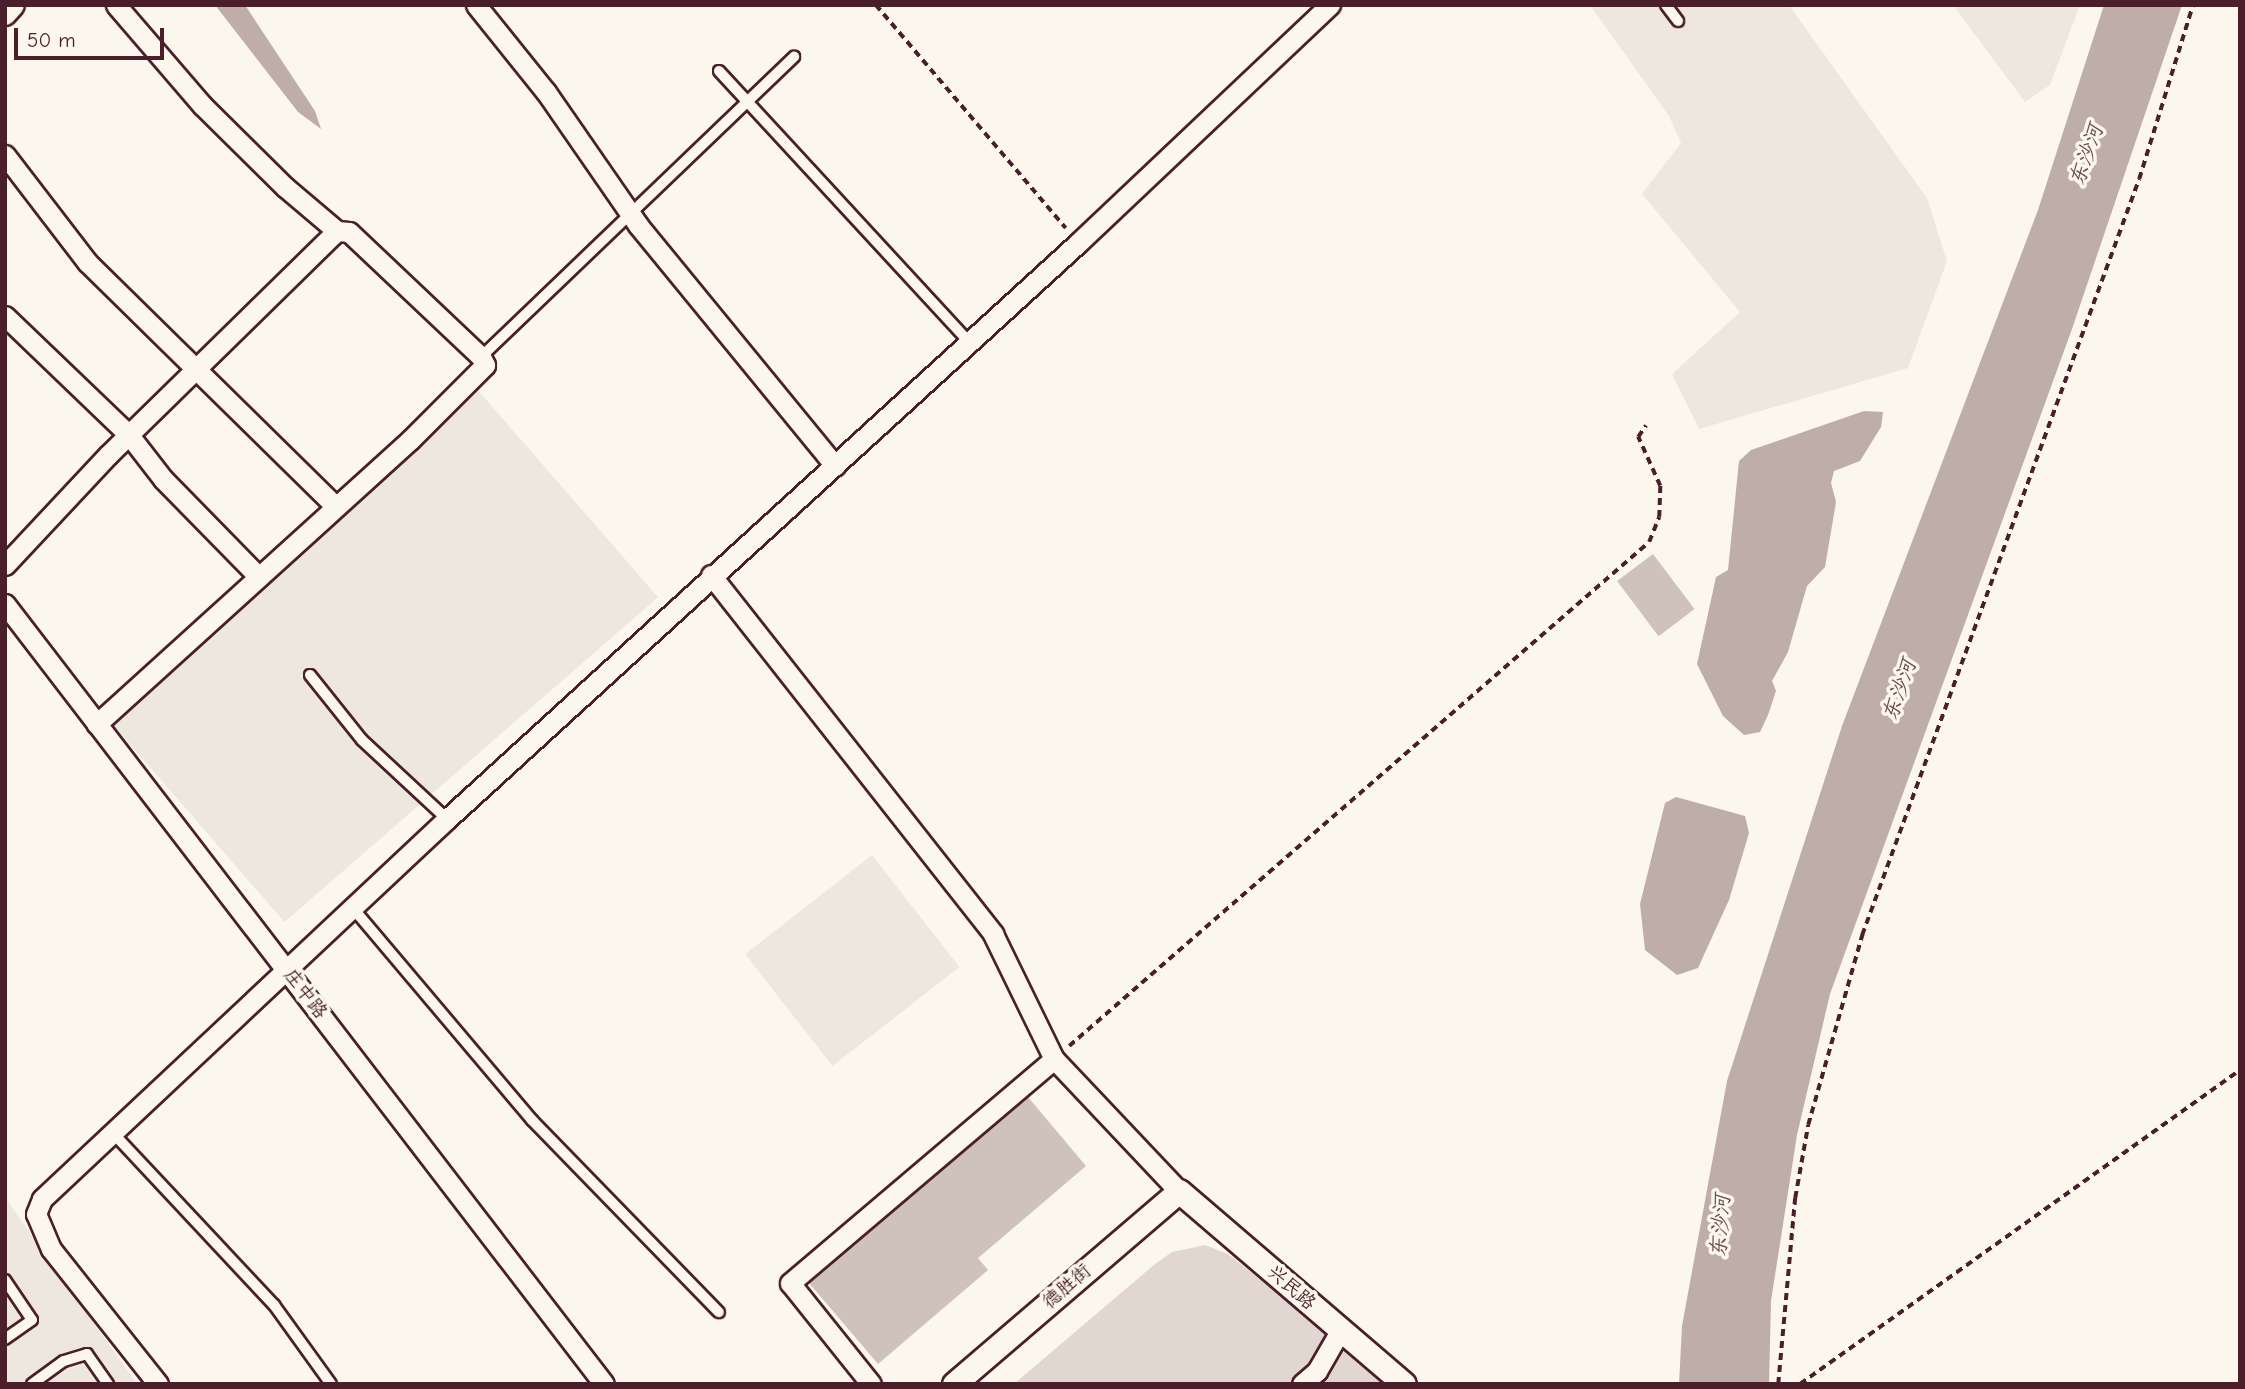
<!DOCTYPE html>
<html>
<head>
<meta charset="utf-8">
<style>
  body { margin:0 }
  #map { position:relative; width:2245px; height:1389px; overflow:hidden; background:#fbf7ec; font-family:"Comic Neue","LXGW WenKai TC",sans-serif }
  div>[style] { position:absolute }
  .built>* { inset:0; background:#eee7de; transform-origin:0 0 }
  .green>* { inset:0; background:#e2d7d0 }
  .water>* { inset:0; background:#bfadaa }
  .building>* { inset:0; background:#cfc2bc; transform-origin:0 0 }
  .path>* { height:3.5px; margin-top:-1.75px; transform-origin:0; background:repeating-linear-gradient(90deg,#4a1f2b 0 7px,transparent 0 12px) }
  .roads { filter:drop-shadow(2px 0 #4a1f2b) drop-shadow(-2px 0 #4a1f2b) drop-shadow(0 2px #4a1f2b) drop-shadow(0 -2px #4a1f2b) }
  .service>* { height:10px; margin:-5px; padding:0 5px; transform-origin:5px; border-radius:5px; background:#fbf7ec }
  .minor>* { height:19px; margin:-9.5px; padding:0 9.5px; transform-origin:9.5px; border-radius:9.5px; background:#fbf7ec }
  .tertiary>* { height:23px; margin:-11.5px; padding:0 11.5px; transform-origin:11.5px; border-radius:11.5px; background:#fbf7ec }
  span { translate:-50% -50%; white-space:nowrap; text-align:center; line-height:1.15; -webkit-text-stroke:7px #fbf7ec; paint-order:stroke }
  .street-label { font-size:19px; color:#4a1f2b }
  .water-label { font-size:21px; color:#6d4a51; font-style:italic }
  .frame { position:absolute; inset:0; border:7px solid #4a1f2b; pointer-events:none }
  .scale { position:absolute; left:14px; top:28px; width:150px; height:32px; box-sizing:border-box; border:4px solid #4a1f2b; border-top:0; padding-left:9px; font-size:21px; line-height:24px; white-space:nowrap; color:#4a1f2b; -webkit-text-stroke:5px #fbf7ec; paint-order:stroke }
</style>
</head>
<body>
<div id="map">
  <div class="built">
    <div style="clip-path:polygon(1590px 5px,1789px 5px,1927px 198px,1947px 261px,1908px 368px,1699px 429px,1672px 374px,1740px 312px,1642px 194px,1681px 143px,1669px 116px)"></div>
    <div style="clip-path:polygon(1953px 5px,2080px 5px,2050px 85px,2025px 102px)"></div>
    <div style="left:477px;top:389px;width:276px;height:495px;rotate:49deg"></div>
    <div style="left:872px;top:855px;width:142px;height:161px;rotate:52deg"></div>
    <div style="clip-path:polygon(5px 1196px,13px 1209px,137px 1384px,5px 1384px)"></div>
  </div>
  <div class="green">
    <div style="clip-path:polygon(1205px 1245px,1228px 1254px,1391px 1384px,1014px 1384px,1155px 1264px,1172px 1252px)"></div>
  </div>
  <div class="water">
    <div style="clip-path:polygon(215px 5px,245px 5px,315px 111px,321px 129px,298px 112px)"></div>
    <div style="clip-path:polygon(2104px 5px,2182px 5px,2072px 329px,1830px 994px,1797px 1135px,1771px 1301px,1769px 1384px,1679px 1384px,1682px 1326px,1727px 1081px,1842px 726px,2038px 210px)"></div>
    <div style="clip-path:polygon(1864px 411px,1883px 412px,1881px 427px,1860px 461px,1834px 471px,1831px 483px,1836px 502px,1825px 567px,1807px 586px,1788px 652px,1772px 681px,1776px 691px,1768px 715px,1760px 732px,1744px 735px,1723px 716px,1697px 664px,1716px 577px,1728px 570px,1739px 461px,1751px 450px)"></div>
    <div style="clip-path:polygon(1676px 797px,1745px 816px,1749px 833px,1729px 900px,1698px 968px,1677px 975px,1645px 950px,1640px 904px,1665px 803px)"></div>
  </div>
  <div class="building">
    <div style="left:1653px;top:554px;width:69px;height:45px;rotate:53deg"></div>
    <div style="clip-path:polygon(1028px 1097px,1086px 1166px,978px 1258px,988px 1270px,878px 1364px,809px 1283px)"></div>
  </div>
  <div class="path">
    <div style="left:876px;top:5px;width:293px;rotate:49.6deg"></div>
    <div style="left:1069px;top:1046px;width:768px;rotate:-40.99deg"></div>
    <div style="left:1649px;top:542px;width:27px;rotate:-68deg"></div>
    <div style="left:1659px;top:517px;width:31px;rotate:-88deg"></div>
    <div style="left:1660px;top:486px;width:54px;rotate:-114.2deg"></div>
    <div style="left:1638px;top:437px;width:14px;rotate:-56deg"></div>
    <div style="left:1778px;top:1384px;width:187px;rotate:-84.8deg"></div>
    <div style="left:1795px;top:1198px;width:74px;rotate:-79.9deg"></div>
    <div style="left:1808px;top:1125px;width:198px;rotate:-74.1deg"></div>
    <div style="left:1862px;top:935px;width:805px;rotate:-69.88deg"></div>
    <div style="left:2139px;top:179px;width:182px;rotate:-72.8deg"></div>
    <div style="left:1800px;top:1384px;width:541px;rotate:-35.51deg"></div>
  </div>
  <div class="roads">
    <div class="service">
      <div style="left:1666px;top:5px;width:20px;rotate:53deg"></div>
      <div style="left:719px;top:71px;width:370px;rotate:47.3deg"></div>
      <div style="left:481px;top:357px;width:434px;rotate:-43.8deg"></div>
      <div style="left:310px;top:675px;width:83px;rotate:51.3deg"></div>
      <div style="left:362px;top:740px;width:116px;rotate:42.9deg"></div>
      <div style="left:352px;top:907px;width:279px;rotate:49.8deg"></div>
      <div style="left:532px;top:1120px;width:268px;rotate:45.8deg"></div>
      <div style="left:113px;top:1133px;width:236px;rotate:46.9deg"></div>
      <div style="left:274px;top:1305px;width:97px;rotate:54.2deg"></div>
      <div style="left:5px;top:1280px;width:48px;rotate:56deg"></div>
      <div style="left:32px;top:1320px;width:33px;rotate:145deg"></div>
      <div style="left:32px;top:1384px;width:39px;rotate:-36deg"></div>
      <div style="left:64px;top:1361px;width:24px;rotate:-17deg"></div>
      <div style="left:87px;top:1354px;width:37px;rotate:55deg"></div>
    </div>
    <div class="minor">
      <div style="left:116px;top:5px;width:132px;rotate:49.3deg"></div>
      <div style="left:202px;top:105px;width:117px;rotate:44.7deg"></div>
      <div style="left:285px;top:187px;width:68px;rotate:40.2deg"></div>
      <div style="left:476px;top:5px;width:112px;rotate:51.2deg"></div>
      <div style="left:546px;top:92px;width:162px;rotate:55.3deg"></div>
      <div style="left:638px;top:225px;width:311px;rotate:50.7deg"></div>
      <div style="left:5px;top:15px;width:13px;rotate:-48deg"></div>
      <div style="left:5px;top:155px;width:135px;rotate:52.5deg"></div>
      <div style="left:87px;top:262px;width:348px;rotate:44.5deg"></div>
      <div style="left:5px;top:316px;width:172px;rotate:43.8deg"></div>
      <div style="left:129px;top:435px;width:56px;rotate:52.3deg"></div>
      <div style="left:163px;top:479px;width:137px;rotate:45.6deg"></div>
      <div style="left:5px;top:565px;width:151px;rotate:-46.9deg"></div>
      <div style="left:108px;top:455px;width:320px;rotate:-44.4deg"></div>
      <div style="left:337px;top:231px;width:12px;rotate:5deg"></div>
      <div style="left:349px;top:232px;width:182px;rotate:43.4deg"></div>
      <div style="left:481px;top:357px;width:9px;rotate:63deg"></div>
      <div style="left:485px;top:365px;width:106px;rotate:135deg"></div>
      <div style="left:410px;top:440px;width:423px;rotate:137.8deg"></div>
      <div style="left:711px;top:575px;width:457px;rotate:51.8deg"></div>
      <div style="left:993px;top:934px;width:139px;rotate:64deg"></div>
      <div style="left:1054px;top:1059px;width:182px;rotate:46.6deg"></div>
      <div style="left:5px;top:604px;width:983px;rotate:52.48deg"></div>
      <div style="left:158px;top:1384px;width:172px;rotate:-128.4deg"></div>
      <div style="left:51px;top:1249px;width:38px;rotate:-113deg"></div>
      <div style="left:36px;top:1214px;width:16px;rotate:-68deg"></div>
      <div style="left:42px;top:1199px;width:555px;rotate:-43.18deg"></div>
      <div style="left:447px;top:819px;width:854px;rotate:-42.39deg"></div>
      <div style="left:1078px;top:243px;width:347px;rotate:-43.4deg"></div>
      <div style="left:871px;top:1384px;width:129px;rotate:-128.7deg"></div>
      <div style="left:790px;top:1283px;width:346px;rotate:-40.3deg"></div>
      <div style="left:1302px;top:1384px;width:20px;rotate:-41deg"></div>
      <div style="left:1317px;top:1371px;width:46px;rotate:-60.1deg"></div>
    </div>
    <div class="tertiary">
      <div style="left:954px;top:1384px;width:296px;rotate:-40.6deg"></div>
      <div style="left:1179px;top:1191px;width:296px;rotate:40.6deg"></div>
    </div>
  </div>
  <div class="street-label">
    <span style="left:305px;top:994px;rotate:52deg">庄中路</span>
    <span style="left:1067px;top:1287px;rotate:-41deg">德胜街</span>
    <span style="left:1291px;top:1288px;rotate:41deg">兴民路</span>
  </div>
  <div class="water-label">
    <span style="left:2086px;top:155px;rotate:-71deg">东沙河</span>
    <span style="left:1899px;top:690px;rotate:-71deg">东沙河</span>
    <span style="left:1720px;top:1226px;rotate:-86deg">东沙河</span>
  </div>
  <div class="frame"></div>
  <div class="scale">50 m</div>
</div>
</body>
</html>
